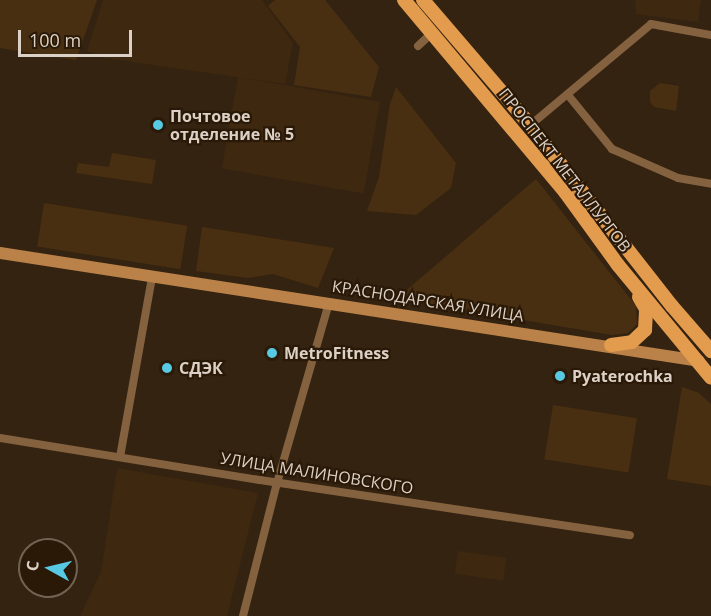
<!DOCTYPE html>
<html>
<head>
<meta charset="utf-8">
<style>
  body { margin:0 }
  #map { position:relative; width:711px; height:616px; overflow:hidden; background:#342311; font-family:"Open Sans",sans-serif }
  div>[style] { position:absolute }
  .built>* { inset:0; background:#3e2810; transform-origin:0 0 }
  .green>* { inset:0; background:#492f11; transform-origin:0 0 }
  .street>* { height:8px; margin:-4px; padding:0 4px; transform-origin:4px; border-radius:4px; background:#85623f }
  .secondary>* { height:12px; margin:-6px; padding:0 6px; transform-origin:6px; border-radius:6px; background:#ba8248 }
  .primary>* { height:14px; margin:-7px; padding:0 7px; transform-origin:7px; border-radius:7px; background:#e39b4e }
  .dots>* { width:16px; height:16px; translate:-50% -50%; box-sizing:border-box; border:3px solid #2a1907; border-radius:50% }
  span { translate:-50% -50%; white-space:nowrap; text-align:center; line-height:1.15; -webkit-text-stroke:4.5px #2a1907; paint-order:stroke }
  .poi-label { font-size:16px; color:#dcd1c6; font-weight:700 }
  .left { translate:0 -50%; text-align:left }
  .street-label { font-size:16px; color:#dcd1c6 }
  .north { position:absolute; left:18px; top:538px; width:60px; height:60px; box-sizing:border-box; background:#2a1907; border:2px solid #716353; border-radius:50%; rotate:278deg; font-size:16px; font-weight:700; line-height:24px; text-align:center; color:#dcd1c6 }
  .north::after { content:''; display:block; margin:auto; width:21px; height:27px; background:#58c9e3; clip-path:polygon(50% 0,100% 100%,50% 72%,0 100%) }
  .scale { position:absolute; left:18px; top:30px; width:114px; height:27px; box-sizing:border-box; border:3px solid #dcd1c6; border-top:0; padding-left:8px; font-size:18px; line-height:21px; white-space:nowrap; color:#dcd1c6; -webkit-text-stroke:4px #2a1907; paint-order:stroke }
</style>
</head>
<body>
<div id="map">
  <div class="built">
    <div style="clip-path:polygon(103px 0,262px 0,293px 43px,285px 84px,104px 58px,87px 51px)"></div>
    <div style="clip-path:polygon(635px 0,701px 0,698px 22px,636px 14px)"></div>
    <div style="left:238px;top:77px;width:144px;height:93px;rotate:10deg"></div>
    <div style="clip-path:polygon(117px 468px,258px 493px,227px 616px,80px 616px,101px 572px)"></div>
    <div style="left:458px;top:551px;width:49px;height:23px;rotate:8deg"></div>
  </div>
  <div class="green">
    <div style="clip-path:polygon(0 0,97px 0,76px 60px,0 48px)"></div>
    <div style="clip-path:polygon(275px 0,325px 0,379px 67px,371px 97px,294px 85px,300px 47px,268px 6px)"></div>
    <div style="clip-path:polygon(660px 83px,679px 86px,676px 111px,654px 107px,650px 102px,650px 91px)"></div>
    <div style="clip-path:polygon(396px 87px,456px 163px,451px 188px,416px 215px,367px 211px,379px 177px,390px 104px)"></div>
    <div style="clip-path:polygon(112px 153px,156px 160px,152px 184px,76px 173px,78px 163px,109px 167px)"></div>
    <div style="clip-path:polygon(536px 179px,636px 306px,637px 324px,628px 333px,612px 335px,423px 303px,402px 294px)"></div>
    <div style="left:44px;top:203px;width:145px;height:44px;rotate:9deg"></div>
    <div style="clip-path:polygon(202px 227px,334px 248px,318px 288px,273px 274px,248px 278px,196px 271px)"></div>
    <div style="clip-path:polygon(682px 387px,699px 393px,711px 404px,711px 486px,667px 479px)"></div>
    <div style="left:553px;top:405px;width:85px;height:55px;rotate:9deg"></div>
  </div>
  <div class="street">
    <div style="left:418px;top:46px;width:19px;rotate:-43deg"></div>
    <div style="left:568px;top:95px;width:70px;rotate:50.8deg"></div>
    <div style="left:612px;top:149px;width:72px;rotate:23.7deg"></div>
    <div style="left:678px;top:178px;width:34px;rotate:10deg"></div>
    <div style="left:528px;top:127px;width:160px;rotate:-39.9deg"></div>
    <div style="left:651px;top:24px;width:61px;rotate:10.4deg"></div>
    <div style="left:0;top:438px;width:263px;rotate:9.2deg"></div>
    <div style="left:260px;top:480px;width:374px;rotate:8.5deg"></div>
    <div style="left:120px;top:457px;width:183px;rotate:-79.9deg"></div>
    <div style="left:243px;top:616px;width:137px;rotate:-75.7deg"></div>
    <div style="left:277px;top:483px;width:187px;rotate:-73.9deg"></div>
  </div>
  <div class="secondary">
    <div style="left:0;top:253px;width:707px;rotate:8.78deg"></div>
  </div>
  <div class="primary">
    <div style="left:404px;top:0;width:251px;rotate:50deg"></div>
    <div style="left:565px;top:192px;width:90px;rotate:54deg"></div>
    <div style="left:618px;top:265px;width:146px;rotate:50.5deg"></div>
    <div style="left:423px;top:0;width:165px;rotate:49.4deg"></div>
    <div style="left:530px;top:125px;width:230px;rotate:51.9deg"></div>
    <div style="left:672px;top:306px;width:60px;rotate:49.1deg"></div>
    <div style="left:611px;top:345px;width:21px;rotate:-8deg"></div>
    <div style="left:632px;top:342px;width:18px;rotate:-43deg"></div>
    <div style="left:645px;top:330px;width:21px;rotate:-87deg"></div>
    <div style="left:646px;top:309px;width:14px;rotate:-120deg"></div>
  </div>
  <div class="dots">
    <div style="left:158px;top:125px;background:#58c9e3"></div>
    <div style="left:272px;top:353px;background:#58c9e3"></div>
    <div style="left:167px;top:368px;background:#58c9e3"></div>
    <div style="left:560px;top:376px;background:#58c9e3"></div>
  </div>
  <div class="poi-label">
    <span class="left" style="left:170px;top:125px">Почтовое<br>отделение № 5</span>
    <span class="left" style="left:284px;top:353px">MetroFitness</span>
    <span class="left" style="left:179px;top:368px">СДЭК</span>
    <span class="left" style="left:572px;top:376px">Pyaterochka</span>
  </div>
  <div class="street-label">
    <span style="left:565px;top:170px;rotate:52deg">ПРОСПЕКТ МЕТАЛЛУРГОВ</span>
    <span style="left:428px;top:301px;rotate:9deg">КРАСНОДАРСКАЯ УЛИЦА</span>
    <span style="left:317px;top:473px;rotate:9deg">УЛИЦА МАЛИНОВСКОГО</span>
  </div>
  <div class="north">С</div>
  <div class="scale">100 m</div>
</div>
</body>
</html>
